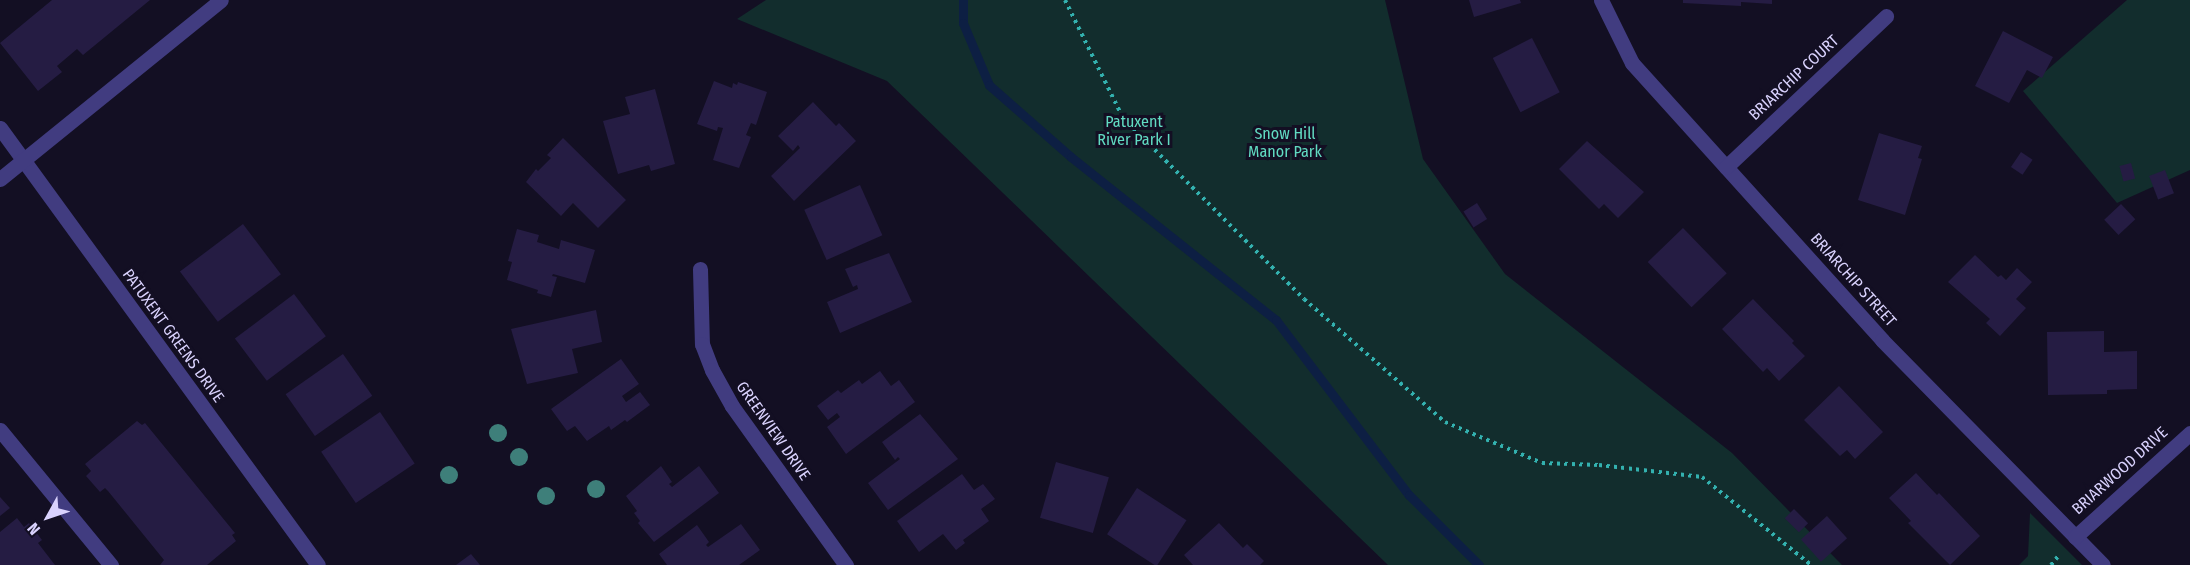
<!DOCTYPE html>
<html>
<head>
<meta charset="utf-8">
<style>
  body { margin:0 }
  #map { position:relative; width:2190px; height:565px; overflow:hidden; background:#130f23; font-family:"Fira Sans Condensed",sans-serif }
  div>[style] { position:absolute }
  .green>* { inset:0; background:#122d2d }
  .stream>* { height:9px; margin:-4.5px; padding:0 4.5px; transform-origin:4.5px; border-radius:4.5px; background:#0d1f43 }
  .building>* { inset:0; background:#251c43; transform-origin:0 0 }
  .path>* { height:4px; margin-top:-2px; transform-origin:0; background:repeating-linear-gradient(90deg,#33b1af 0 3px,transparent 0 7.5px) }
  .minor>* { height:15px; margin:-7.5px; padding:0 7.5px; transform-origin:7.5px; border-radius:7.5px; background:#413c80 }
  .trees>* { width:18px; height:18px; margin:-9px; border-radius:50%; background:#3e7f7a }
  span { translate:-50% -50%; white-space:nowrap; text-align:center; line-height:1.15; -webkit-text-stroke:6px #130f23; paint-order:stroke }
  .street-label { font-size:16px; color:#d9d2fd }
  .park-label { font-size:16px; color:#61dbc2 }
  .north { position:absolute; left:18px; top:487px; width:60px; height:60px; -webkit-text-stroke:4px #130f23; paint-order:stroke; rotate:230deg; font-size:16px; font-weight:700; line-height:24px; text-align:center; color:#d9d2fd }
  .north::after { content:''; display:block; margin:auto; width:21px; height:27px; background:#d9d2fd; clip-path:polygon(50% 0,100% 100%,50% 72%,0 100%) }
</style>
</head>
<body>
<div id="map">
  <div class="green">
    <div style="clip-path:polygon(766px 0,1385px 0,1423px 159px,1505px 274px,1732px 453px,1842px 565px,1388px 565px,887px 81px,737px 19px)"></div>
    <div style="clip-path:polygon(2127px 0,2190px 0,2190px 170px,2117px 203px,2023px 91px)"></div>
    <div style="clip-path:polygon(2030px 513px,2082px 565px,2019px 565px,2028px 556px)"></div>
  </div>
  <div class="stream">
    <div style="left:963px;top:0;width:23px;rotate:90deg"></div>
    <div style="left:963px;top:23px;width:67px;rotate:67.2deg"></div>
    <div style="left:989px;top:85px;width:109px;rotate:41.3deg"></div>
    <div style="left:1071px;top:157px;width:262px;rotate:38.5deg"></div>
    <div style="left:1276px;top:320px;width:220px;rotate:52.8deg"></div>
    <div style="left:1409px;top:495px;width:99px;rotate:45deg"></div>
  </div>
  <div class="building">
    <div style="clip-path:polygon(52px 0,150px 0,83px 55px,77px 49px,57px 66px,62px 72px,38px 91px,0 43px)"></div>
    <div style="clip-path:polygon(1469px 0,1520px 0,1521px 3px,1474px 17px)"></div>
    <div style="clip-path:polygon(1683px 0,1772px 0,1772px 4px,1741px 2px,1741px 6px,1683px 3px)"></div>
    <div style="clip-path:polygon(2003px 31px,2053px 57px,2042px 78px,2027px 70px,2009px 103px,1975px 86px)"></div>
    <div style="left:1532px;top:38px;width:61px;height:44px;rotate:63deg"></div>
    <div style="clip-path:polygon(714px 81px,732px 88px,733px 83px,737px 85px,738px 82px,767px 92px,756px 125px,751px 123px,746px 135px,751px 137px,739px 168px,713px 160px,723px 128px,718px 127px,717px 131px,697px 124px)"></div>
    <div style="clip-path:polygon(655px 89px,675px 164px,651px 171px,649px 165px,618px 174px,603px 121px,630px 114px,625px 97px)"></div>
    <div style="clip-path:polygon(813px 102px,836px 126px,839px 123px,856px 141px,794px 201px,771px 176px,800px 148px,798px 145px,793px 151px,778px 136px)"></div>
    <div style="clip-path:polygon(1879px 133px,1922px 146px,1918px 158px,1922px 159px,1905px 215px,1858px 200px)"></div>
    <div style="clip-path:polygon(563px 138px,626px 200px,598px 228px,573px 203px,561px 216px,526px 182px,536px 169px,538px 171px,551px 158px,547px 155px)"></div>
    <div style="clip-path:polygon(1587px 141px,1644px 192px,1618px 218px,1604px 204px,1599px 209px,1559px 169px)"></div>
    <div style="left:2021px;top:152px;width:14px;height:18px;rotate:34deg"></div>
    <div style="left:2131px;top:163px;width:16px;height:12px;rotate:75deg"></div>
    <div style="left:2165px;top:170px;width:25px;height:17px;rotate:69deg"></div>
    <div style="left:860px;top:185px;width:55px;height:61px;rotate:66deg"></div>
    <div style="left:1477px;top:203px;width:19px;height:16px;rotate:58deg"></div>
    <div style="left:2121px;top:204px;width:21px;height:23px;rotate:47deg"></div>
    <div style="left:243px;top:224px;width:63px;height:79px;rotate:53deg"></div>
    <div style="left:1683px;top:228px;width:63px;height:49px;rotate:46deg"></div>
    <div style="clip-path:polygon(517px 229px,539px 235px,537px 242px,559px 249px,561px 240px,595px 250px,585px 283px,553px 274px,552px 276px,557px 277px,551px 297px,537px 293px,538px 290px,507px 280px,512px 262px,508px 261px)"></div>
    <div style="clip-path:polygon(889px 253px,912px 302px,840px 333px,827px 302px,858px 289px,857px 285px,853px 287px,845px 269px)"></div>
    <div style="clip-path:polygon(1975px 255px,1998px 277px,2001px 275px,2006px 280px,2017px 268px,2032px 282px,2016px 299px,2026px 308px,2000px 336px,1986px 323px,1990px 319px,1948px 282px)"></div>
    <div style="left:294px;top:294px;width:53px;height:74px;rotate:53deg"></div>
    <div style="clip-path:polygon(1753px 299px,1794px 341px,1792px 343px,1805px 356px,1779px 381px,1767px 368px,1763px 372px,1722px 329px)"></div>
    <div style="clip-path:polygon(596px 310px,602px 342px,572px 349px,578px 373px,527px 384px,511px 329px)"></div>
    <div style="clip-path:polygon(2104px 331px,2104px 352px,2137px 351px,2137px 389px,2107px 390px,2107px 394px,2048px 395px,2047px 332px)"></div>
    <div style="left:343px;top:354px;width:51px;height:70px;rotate:55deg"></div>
    <div style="clip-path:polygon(621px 359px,639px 384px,622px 396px,626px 402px,640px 392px,650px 405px,627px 422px,625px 420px,611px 430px,609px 426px,587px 441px,575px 426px,567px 431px,551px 409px)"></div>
    <div style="clip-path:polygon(880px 371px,891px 386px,899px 380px,915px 402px,846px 454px,827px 427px,840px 417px,837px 413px,828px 420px,817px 406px,838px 390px,841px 393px,859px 380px,862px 384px)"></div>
    <div style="clip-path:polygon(1839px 386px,1883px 432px,1855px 459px,1847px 450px,1840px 456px,1804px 420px)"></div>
    <div style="left:380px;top:412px;width:62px;height:71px;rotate:56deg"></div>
    <div style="clip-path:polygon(920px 414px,958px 459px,888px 510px,868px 483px,900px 459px,898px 457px,895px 460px,882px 442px)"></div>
    <div style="clip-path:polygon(137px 421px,142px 425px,145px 423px,235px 533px,232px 535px,236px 541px,207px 565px,160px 565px,164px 560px,108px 491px,105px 488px,100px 492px,86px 476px,91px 471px,85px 464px)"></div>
    <div style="left:1056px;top:462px;width:55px;height:58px;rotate:16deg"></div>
    <div style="clip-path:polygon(661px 466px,672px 482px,669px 484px,672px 487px,699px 466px,719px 493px,654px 542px,638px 523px,640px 521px,634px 513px,637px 511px,626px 496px)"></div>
    <div style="clip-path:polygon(1916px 473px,1937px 495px,1939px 493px,1980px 536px,1950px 565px,1908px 523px,1911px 521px,1889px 498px)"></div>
    <div style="clip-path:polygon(962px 474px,974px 490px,983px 484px,995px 499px,981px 509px,989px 521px,963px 540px,965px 543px,956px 550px,943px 534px,919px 552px,897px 521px)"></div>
    <div style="left:1137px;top:488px;width:59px;height:55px;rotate:33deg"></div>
    <div style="clip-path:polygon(0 497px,10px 508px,0 516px)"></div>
    <div style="left:1794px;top:509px;width:20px;height:13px;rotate:45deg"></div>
    <div style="left:1827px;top:516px;width:30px;height:35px;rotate:48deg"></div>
    <div style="clip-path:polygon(17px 518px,24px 527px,29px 523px,42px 540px,38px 543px,55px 565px,0 565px,0 532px)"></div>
    <div style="clip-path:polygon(1219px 523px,1243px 548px,1247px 544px,1264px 561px,1260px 565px,1193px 565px,1184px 555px)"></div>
    <div style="clip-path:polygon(741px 524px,760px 550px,739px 565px,667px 565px,659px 554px,697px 525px,709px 542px,706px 545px,708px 547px)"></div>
    <div style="clip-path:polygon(471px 554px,480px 565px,456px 565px)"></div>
  </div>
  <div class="path">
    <div style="left:1065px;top:0;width:131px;rotate:63.8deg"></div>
    <div style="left:1123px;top:118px;width:256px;rotate:45deg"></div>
    <div style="left:1304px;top:299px;width:187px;rotate:41.1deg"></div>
    <div style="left:1445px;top:422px;width:105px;rotate:22.9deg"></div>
    <div style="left:1542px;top:463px;width:57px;rotate:2deg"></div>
    <div style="left:1599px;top:465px;width:104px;rotate:6.6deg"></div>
    <div style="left:1702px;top:477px;width:140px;rotate:38.9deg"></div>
    <div style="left:2051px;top:565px;width:14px;rotate:-51deg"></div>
  </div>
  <div class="minor">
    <div style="left:1601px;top:0;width:70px;rotate:63.8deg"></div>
    <div style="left:1632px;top:63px;width:373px;rotate:47.9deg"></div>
    <div style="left:1882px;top:340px;width:315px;rotate:45.5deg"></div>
    <div style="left:0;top:128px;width:540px;rotate:53.96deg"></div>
    <div style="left:1726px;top:167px;width:220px;rotate:-43.3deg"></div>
    <div style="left:0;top:179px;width:284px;rotate:-39deg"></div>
    <div style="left:700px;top:269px;width:75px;rotate:88.5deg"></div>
    <div style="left:702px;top:344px;width:28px;rotate:69deg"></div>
    <div style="left:712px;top:370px;width:41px;rotate:60.9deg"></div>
    <div style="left:732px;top:406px;width:196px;rotate:54.4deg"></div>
    <div style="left:0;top:430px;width:175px;rotate:50.6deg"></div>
    <div style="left:2075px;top:537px;width:155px;rotate:-42.1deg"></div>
  </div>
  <div class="trees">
    <div style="left:498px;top:433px"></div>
    <div style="left:519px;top:457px"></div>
    <div style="left:449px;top:475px"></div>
    <div style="left:596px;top:489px"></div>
    <div style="left:546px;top:496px"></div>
  </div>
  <div class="street-label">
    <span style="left:1794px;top:78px;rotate:-43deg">BRIARCHIP COURT</span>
    <span style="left:1853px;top:280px;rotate:48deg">BRIARCHIP STREET</span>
    <span style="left:173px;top:336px;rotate:54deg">PATUXENT GREENS DRIVE</span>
    <span style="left:773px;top:431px;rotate:55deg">GREENVIEW DRIVE</span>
    <span style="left:2120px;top:471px;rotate:-42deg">BRIARWOOD DRIVE</span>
  </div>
  <div class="park-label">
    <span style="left:1134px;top:131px">Patuxent<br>River Park I</span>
    <span style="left:1285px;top:143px">Snow Hill<br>Manor Park</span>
  </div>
  <div class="north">N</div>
</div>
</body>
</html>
